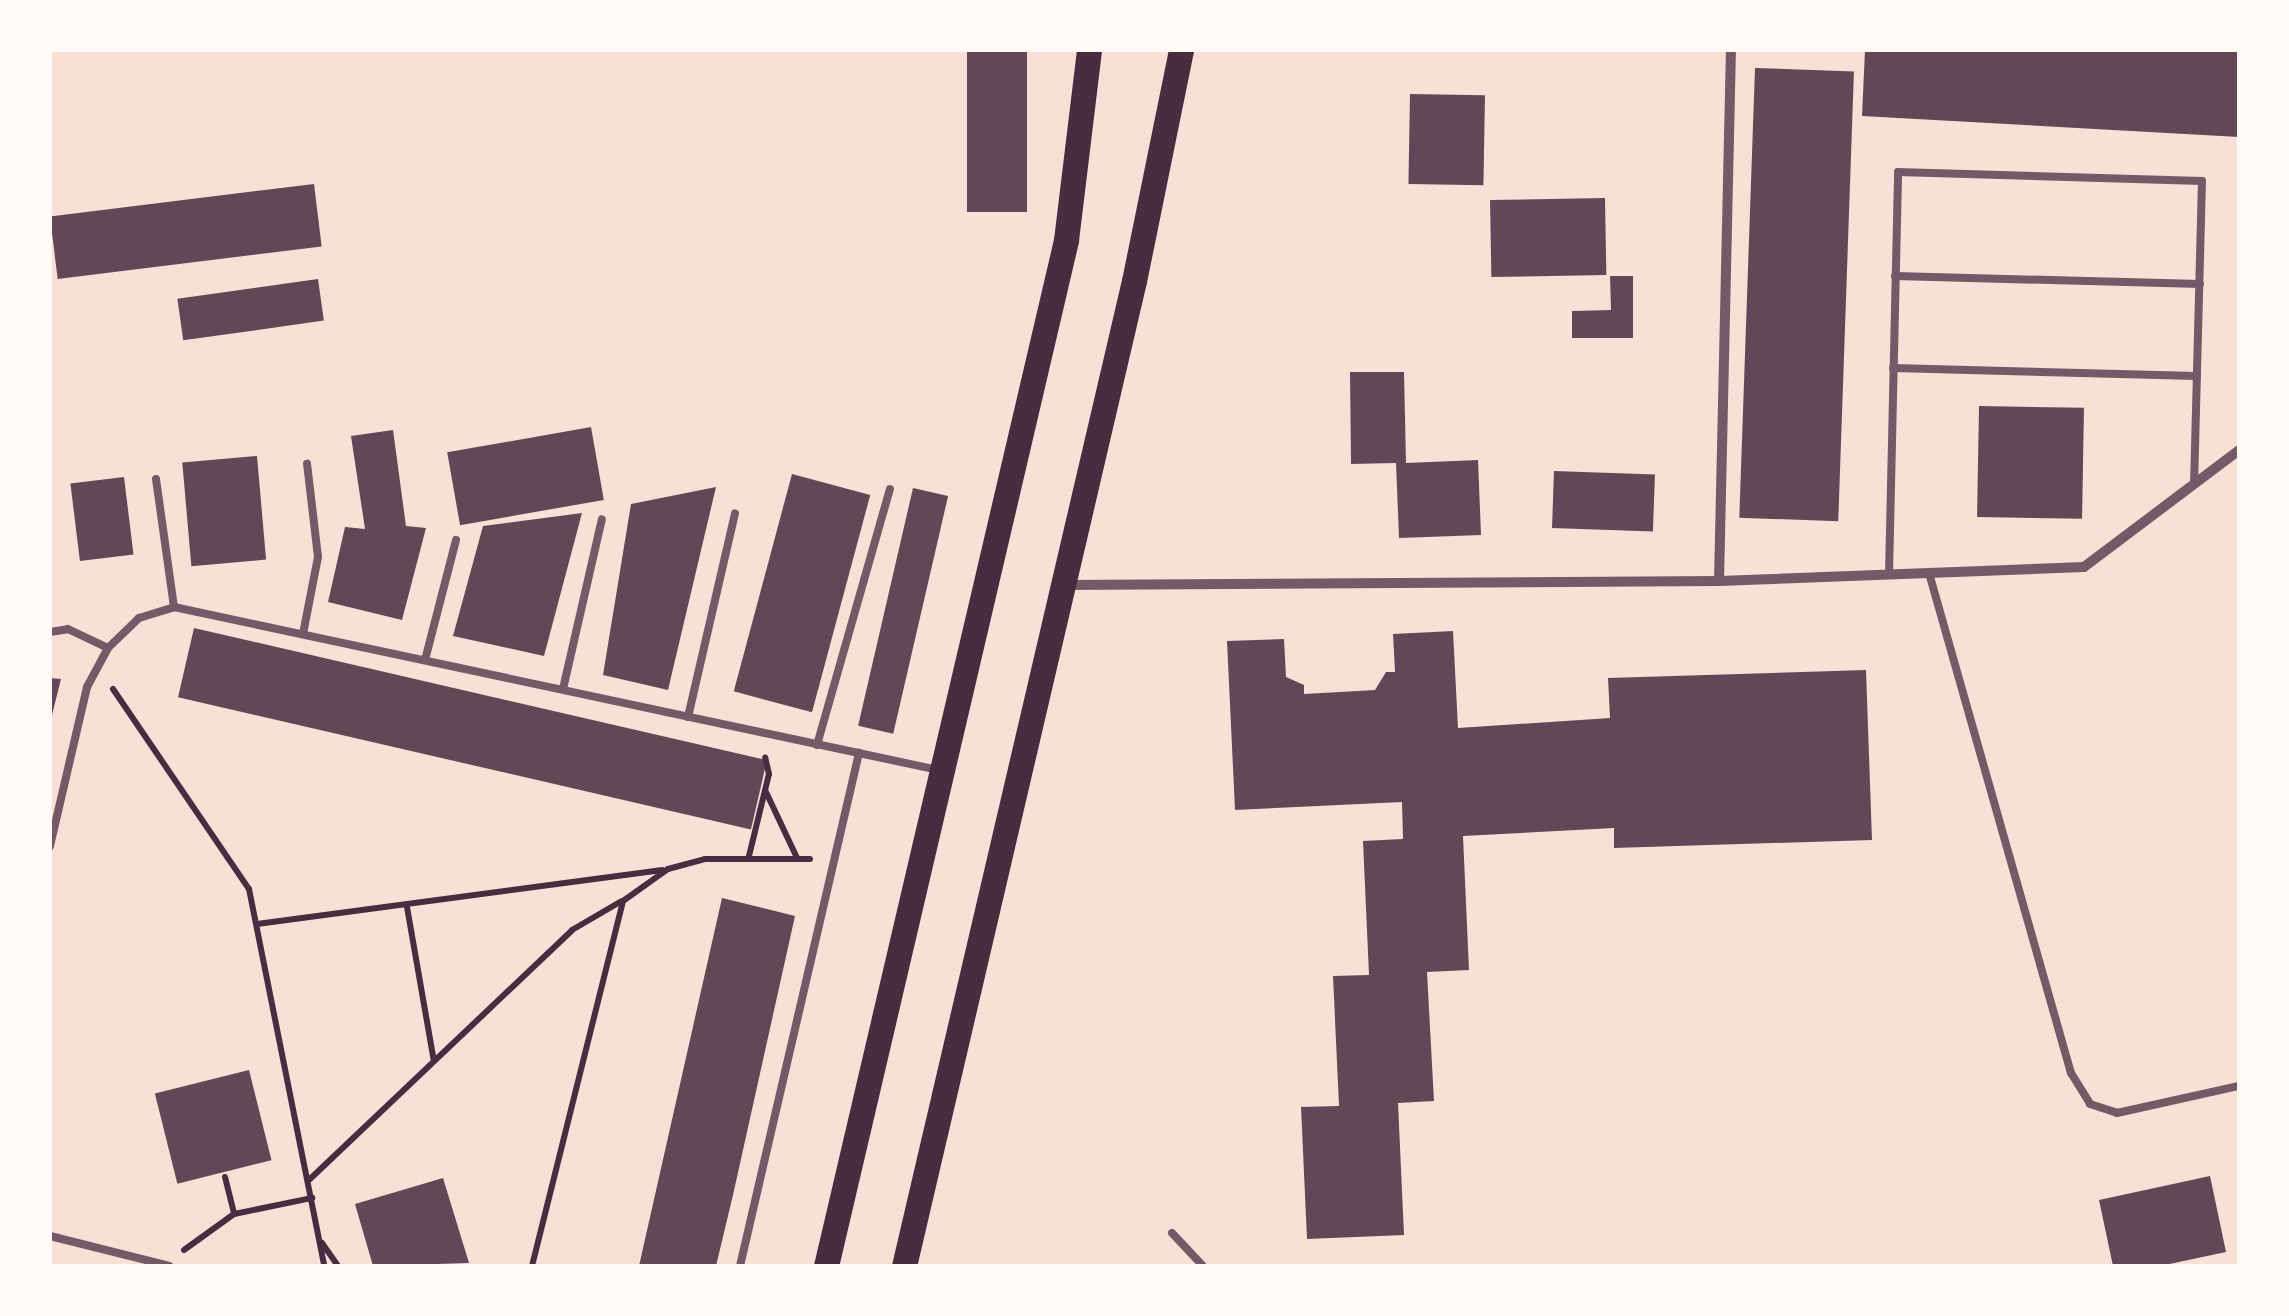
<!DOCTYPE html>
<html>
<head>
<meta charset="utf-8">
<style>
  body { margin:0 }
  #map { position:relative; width:2289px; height:1316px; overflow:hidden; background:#f7e1d7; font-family:"Alegreya Sans",sans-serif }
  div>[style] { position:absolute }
  .building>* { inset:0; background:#644757; transform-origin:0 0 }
  .path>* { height:6px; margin:-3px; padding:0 3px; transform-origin:3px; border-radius:3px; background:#4a2c40 }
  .service>* { height:8px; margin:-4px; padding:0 4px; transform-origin:4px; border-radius:4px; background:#755966 }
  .minor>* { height:10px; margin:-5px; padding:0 5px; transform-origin:5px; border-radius:5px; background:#755966 }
  .primary>* { height:25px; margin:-12.5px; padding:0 12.5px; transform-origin:12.5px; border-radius:12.5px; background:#4a2c40 }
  span { translate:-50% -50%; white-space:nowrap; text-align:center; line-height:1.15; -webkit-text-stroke:10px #fffaf5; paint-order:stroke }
  .frame { position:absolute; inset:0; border:52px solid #fffaf5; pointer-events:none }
</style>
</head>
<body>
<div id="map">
  <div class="building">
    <div style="left:967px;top:50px;width:60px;height:162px"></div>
    <div style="clip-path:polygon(1865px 50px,2239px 50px,2239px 137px,1862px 116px)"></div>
    <div style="left:1755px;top:68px;width:99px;height:450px;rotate:2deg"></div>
    <div style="left:1410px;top:94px;width:75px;height:90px;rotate:1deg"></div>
    <div style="left:314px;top:184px;width:63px;height:266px;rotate:83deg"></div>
    <div style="left:1605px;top:198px;width:77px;height:115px;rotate:89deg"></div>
    <div style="clip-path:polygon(1610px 276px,1633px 276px,1633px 338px,1572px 338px,1572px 311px,1611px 310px)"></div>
    <div style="left:318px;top:279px;width:42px;height:142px;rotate:82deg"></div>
    <div style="clip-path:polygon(1350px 372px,1404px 372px,1406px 463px,1478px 460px,1481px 535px,1399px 538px,1396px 463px,1351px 464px)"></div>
    <div style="left:1979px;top:406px;width:105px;height:111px;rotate:1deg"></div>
    <div style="left:591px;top:427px;width:74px;height:146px;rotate:80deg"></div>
    <div style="clip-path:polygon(393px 430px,406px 526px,426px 528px,402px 620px,328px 602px,345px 527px,365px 529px,351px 436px)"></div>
    <div style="left:257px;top:456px;width:104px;height:75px;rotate:85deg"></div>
    <div style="left:1554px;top:471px;width:101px;height:57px;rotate:2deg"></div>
    <div style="left:792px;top:474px;width:81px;height:225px;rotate:15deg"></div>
    <div style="left:124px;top:477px;width:78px;height:54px;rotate:83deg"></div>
    <div style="clip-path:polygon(716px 487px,668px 690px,603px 675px,631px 504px)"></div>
    <div style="left:913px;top:488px;width:36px;height:244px;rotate:13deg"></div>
    <div style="clip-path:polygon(582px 513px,544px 656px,453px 636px,483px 526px)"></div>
    <div style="left:194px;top:628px;width:588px;height:71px;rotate:13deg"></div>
    <div style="clip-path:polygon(1453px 631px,1458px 728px,1610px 718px,1608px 678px,1866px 670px,1872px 840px,1614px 848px,1614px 828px,1463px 836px,1469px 970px,1427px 972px,1434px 1101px,1398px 1103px,1404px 1235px,1307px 1239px,1301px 1107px,1339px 1106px,1333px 976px,1369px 975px,1363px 841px,1403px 839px,1402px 802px,1235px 810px,1227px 641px,1284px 639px,1286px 677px,1304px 685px,1304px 694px,1375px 690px,1386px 672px,1395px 672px,1393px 634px)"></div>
    <div style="clip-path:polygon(50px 678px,61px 679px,51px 719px,50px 719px)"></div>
    <div style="clip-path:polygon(722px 898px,795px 916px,733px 1195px,716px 1266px,639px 1266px)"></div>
    <div style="left:249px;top:1070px;width:93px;height:97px;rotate:76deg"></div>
    <div style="clip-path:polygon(2210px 1176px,2226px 1252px,2160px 1266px,2113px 1266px,2099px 1200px)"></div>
    <div style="clip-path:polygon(443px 1178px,469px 1263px,373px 1266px,355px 1204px)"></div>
  </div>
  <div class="path">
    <div style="left:113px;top:689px;width:242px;rotate:55.8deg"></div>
    <div style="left:249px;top:889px;width:384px;rotate:78.7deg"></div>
    <div style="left:766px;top:792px;width:73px;rotate:64.8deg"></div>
    <div style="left:749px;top:856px;width:84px;rotate:-76.3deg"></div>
    <div style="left:769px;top:774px;width:17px;rotate:-103deg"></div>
    <div style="left:407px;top:907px;width:156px;rotate:80.1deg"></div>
    <div style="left:257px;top:924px;width:409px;rotate:-7.6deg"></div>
    <div style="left:225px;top:1177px;width:38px;rotate:76deg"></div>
    <div style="left:234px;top:1214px;width:80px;rotate:-11.6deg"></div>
    <div style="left:310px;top:1179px;width:361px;rotate:-43.5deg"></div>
    <div style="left:572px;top:930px;width:56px;rotate:-30.3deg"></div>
    <div style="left:322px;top:1243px;width:28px;rotate:55deg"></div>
    <div style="left:184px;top:1250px;width:62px;rotate:-35.8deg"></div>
    <div style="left:532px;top:1266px;width:376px;rotate:-76deg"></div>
    <div style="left:623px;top:901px;width:55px;rotate:-35.4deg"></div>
    <div style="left:668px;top:869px;width:38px;rotate:-15deg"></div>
    <div style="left:705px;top:859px;width:105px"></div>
  </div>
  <div class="service">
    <div style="left:1895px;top:276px;width:305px;rotate:1.5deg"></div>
    <div style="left:1893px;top:368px;width:304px;rotate:1.5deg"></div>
    <div style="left:156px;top:479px;width:129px;rotate:82deg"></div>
    <div style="left:1929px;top:573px;width:520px;rotate:74.15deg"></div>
    <div style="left:2071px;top:1073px;width:36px;rotate:58deg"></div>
    <div style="left:2090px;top:1104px;width:28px;rotate:18deg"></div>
    <div style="left:2117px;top:1113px;width:125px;rotate:-12.5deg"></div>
    <div style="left:1889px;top:574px;width:402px;rotate:-88.7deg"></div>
    <div style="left:1898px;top:172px;width:304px;rotate:1.7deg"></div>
    <div style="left:2202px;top:181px;width:302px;rotate:91.5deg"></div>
    <div style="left:50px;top:632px;width:18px;rotate:-9deg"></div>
    <div style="left:68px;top:629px;width:44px;rotate:25.4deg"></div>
    <div style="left:303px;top:634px;width:78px;rotate:-79deg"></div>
    <div style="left:318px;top:557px;width:94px;rotate:-96.7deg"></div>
    <div style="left:425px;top:660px;width:124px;rotate:-75.5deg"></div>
    <div style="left:563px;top:689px;width:174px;rotate:-77.1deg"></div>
    <div style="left:688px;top:717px;width:209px;rotate:-77deg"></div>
    <div style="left:817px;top:745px;width:266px;rotate:-74.1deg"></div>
    <div style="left:50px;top:846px;width:163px;rotate:-76.9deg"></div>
    <div style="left:87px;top:687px;width:44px;rotate:-61.7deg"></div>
    <div style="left:108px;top:648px;width:43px;rotate:-44.1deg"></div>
    <div style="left:139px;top:618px;width:37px;rotate:-17deg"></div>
    <div style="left:174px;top:607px;width:781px;rotate:12.04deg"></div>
    <div style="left:1172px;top:1233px;width:45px;rotate:46.8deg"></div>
    <div style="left:50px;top:1236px;width:123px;rotate:14.1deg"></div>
    <div style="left:740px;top:1266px;width:527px;rotate:-76.94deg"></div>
  </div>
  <div class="minor">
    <div style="left:1719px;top:581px;width:531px;rotate:-88.71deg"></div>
    <div style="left:1064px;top:585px;width:655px;rotate:-0.35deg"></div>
    <div style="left:1719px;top:581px;width:365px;rotate:-2.2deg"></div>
    <div style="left:2084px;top:567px;width:194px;rotate:-37deg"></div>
  </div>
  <div class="primary">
    <div style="left:826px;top:1266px;width:1054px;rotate:-76.83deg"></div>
    <div style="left:1066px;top:240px;width:191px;rotate:-83.1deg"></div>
    <div style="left:904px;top:1266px;width:1011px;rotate:-76.86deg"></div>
    <div style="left:1134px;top:281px;width:236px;rotate:-78.5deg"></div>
  </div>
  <div class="frame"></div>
</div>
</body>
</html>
